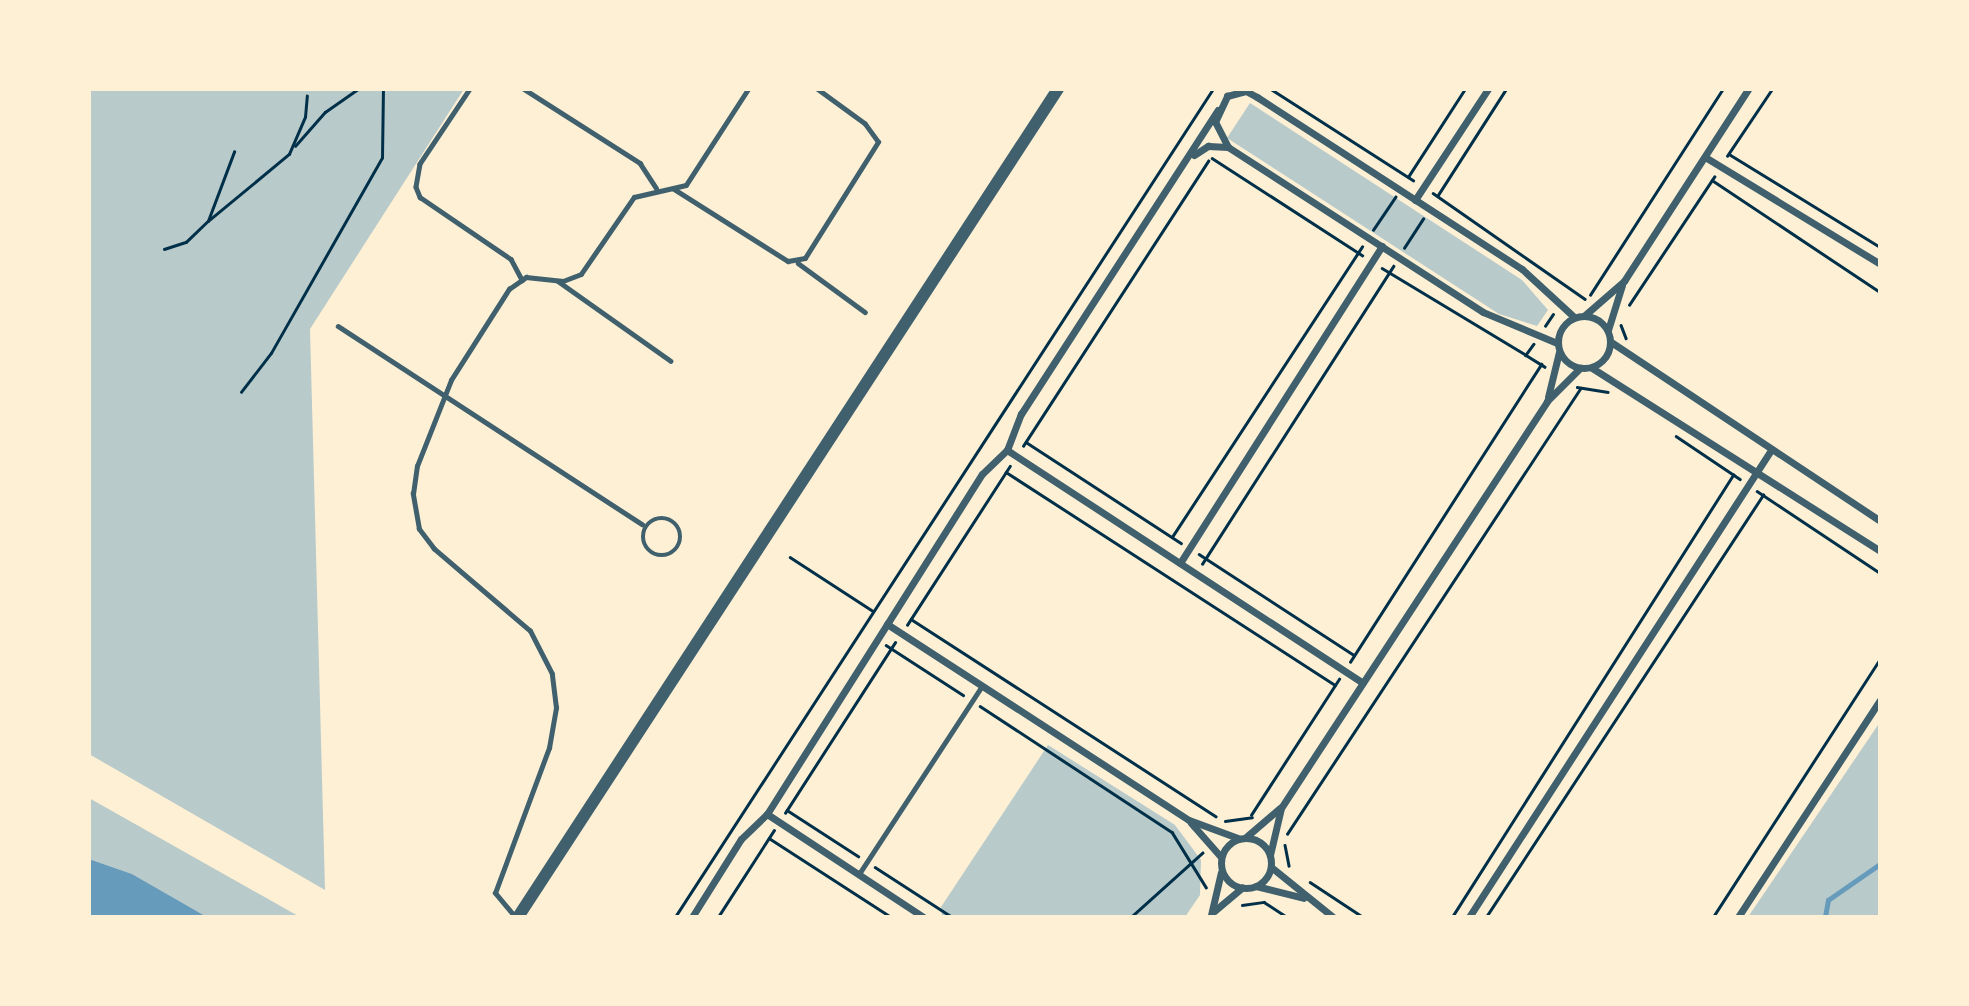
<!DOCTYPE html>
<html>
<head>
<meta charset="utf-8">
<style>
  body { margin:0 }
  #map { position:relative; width:1969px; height:1006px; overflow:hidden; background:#fdf0d5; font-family:Quicksand,sans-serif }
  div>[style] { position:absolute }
  .green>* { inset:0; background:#b9caca }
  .water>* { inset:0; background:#669bbc }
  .stream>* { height:4.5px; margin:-2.25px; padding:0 2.25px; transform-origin:2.25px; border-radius:2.25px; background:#669bbc }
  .path>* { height:2.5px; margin:-1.25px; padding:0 1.25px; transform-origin:1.25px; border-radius:1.25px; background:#003049 }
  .service>* { height:4.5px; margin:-2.25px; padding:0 2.25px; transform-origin:2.25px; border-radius:2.25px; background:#3f606c }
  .service>.ring { margin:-2.25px; padding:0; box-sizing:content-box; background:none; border:4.5px solid #3f606c; border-radius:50% }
  .minor>* { height:7px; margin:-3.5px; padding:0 3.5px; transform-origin:3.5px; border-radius:3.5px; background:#3f606c }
  .minor>.ring { margin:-3.5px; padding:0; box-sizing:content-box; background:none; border:7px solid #3f606c; border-radius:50% }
  .tertiary>* { height:12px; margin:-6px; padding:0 6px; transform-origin:6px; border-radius:6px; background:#3f606c }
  span { translate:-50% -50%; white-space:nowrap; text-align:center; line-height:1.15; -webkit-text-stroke:5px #fdf0d5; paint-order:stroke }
  .frame { position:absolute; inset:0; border:91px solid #fdf0d5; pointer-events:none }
</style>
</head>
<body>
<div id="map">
  <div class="green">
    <div style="clip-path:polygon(89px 89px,464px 89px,310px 329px,325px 890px,89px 754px)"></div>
    <div style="clip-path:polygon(1250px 103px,1522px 280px,1548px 310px,1537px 326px,1499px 314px,1227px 138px)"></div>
    <div style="clip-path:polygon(1880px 722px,1880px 917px,1748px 917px)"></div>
    <div style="clip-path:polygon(1048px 745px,1175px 825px,1201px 860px,1200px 895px,1185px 917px,942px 917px,941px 907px)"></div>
    <div style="clip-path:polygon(89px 798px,300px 917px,207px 917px,132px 874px,89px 859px)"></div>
  </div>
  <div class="water">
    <div style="clip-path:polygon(89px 859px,132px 874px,207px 917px,89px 917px)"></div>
  </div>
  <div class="stream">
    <div style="left:1825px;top:917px;width:17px;rotate:-80deg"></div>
    <div style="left:1828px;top:900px;width:63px;rotate:-34.7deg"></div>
  </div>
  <div class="path">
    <div style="left:1271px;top:89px;width:169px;rotate:32.7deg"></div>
    <div style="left:295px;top:146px;width:45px;rotate:-48.6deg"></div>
    <div style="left:325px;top:112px;width:40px;rotate:-34.9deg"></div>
    <div style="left:1729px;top:154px;width:177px;rotate:31.6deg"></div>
    <div style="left:1727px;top:156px;width:81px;rotate:-56.1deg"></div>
    <div style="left:1212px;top:158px;width:179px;rotate:32.9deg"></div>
    <div style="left:1408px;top:177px;width:105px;rotate:-57.1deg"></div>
    <div style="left:1712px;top:180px;width:202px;rotate:33.7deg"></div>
    <div style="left:1433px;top:193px;width:185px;rotate:34.9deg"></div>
    <div style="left:1438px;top:195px;width:126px;rotate:-57.3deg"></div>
    <div style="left:208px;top:221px;width:105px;rotate:-39.6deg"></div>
    <div style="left:289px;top:154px;width:40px;rotate:-66.6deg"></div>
    <div style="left:305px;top:117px;width:21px;rotate:-85deg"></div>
    <div style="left:1373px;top:230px;width:40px;rotate:-56deg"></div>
    <div style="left:1404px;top:248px;width:35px;rotate:-57deg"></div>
    <div style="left:164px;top:249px;width:23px;rotate:-18deg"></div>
    <div style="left:186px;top:242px;width:30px;rotate:-44deg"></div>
    <div style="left:208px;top:221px;width:74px;rotate:-69.4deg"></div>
    <div style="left:1382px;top:268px;width:168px;rotate:31.1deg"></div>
    <div style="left:1590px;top:295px;width:245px;rotate:-57.2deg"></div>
    <div style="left:1629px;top:305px;width:154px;rotate:-56.4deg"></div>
    <div style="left:1621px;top:325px;width:14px;rotate:69deg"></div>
    <div style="left:1545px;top:326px;width:14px;rotate:-56deg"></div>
    <div style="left:1534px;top:344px;width:14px;rotate:126deg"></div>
    <div style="left:1526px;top:355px;width:22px;rotate:32deg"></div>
    <div style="left:1577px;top:387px;width:31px;rotate:9deg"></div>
    <div style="left:241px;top:392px;width:49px;rotate:-52.4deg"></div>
    <div style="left:271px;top:353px;width:224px;rotate:-60.4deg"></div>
    <div style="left:382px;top:158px;width:69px;rotate:-89.2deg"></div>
    <div style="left:1676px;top:436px;width:77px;rotate:33.9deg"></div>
    <div style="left:1026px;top:442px;width:185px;rotate:33.1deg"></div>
    <div style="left:1023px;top:446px;width:340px;rotate:-57deg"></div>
    <div style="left:1006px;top:472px;width:392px;rotate:32.9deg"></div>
    <div style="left:1757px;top:491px;width:148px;rotate:33.7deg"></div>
    <div style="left:1172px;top:537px;width:347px;rotate:-56.8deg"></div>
    <div style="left:1199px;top:554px;width:185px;rotate:33.1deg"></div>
    <div style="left:790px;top:557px;width:99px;rotate:33deg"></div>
    <div style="left:1202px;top:564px;width:354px;rotate:-57.3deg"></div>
    <div style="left:911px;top:619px;width:363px;rotate:32.9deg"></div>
    <div style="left:907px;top:625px;width:189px;rotate:-57.1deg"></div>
    <div style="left:886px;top:645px;width:92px;rotate:33deg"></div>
    <div style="left:1350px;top:662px;width:354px;rotate:-57.3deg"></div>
    <div style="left:980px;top:706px;width:230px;rotate:33.3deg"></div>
    <div style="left:1172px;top:832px;width:65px;rotate:58.3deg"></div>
    <div style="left:787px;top:810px;width:85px;rotate:32.9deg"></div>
    <div style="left:785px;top:813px;width:203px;rotate:-57.2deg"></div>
    <div style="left:1251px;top:815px;width:162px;rotate:-57.1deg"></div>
    <div style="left:1225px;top:821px;width:27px;rotate:-8deg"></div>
    <div style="left:1287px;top:834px;width:533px;rotate:-56.64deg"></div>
    <div style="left:769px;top:838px;width:145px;rotate:32.9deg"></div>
    <div style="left:1285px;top:845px;width:21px;rotate:79deg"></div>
    <div style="left:875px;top:867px;width:92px;rotate:33deg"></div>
    <div style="left:1310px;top:882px;width:64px;rotate:33.4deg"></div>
    <div style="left:1242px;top:905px;width:22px;rotate:-8deg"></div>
    <div style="left:1264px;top:902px;width:27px;rotate:33deg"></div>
    <div style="left:675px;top:917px;width:987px;rotate:-56.99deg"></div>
    <div style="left:718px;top:917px;width:103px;rotate:-57.2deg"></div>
    <div style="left:1131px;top:917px;width:96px;rotate:-42deg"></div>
    <div style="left:1452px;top:917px;width:524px;rotate:-57.55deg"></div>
    <div style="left:1486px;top:917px;width:505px;rotate:-56.72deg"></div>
    <div style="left:1713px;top:917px;width:307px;rotate:-57.1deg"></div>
  </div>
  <div class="service">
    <div style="left:470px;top:89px;width:90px;rotate:123.7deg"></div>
    <div style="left:420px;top:164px;width:23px;rotate:100deg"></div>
    <div style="left:416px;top:187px;width:11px;rotate:68deg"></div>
    <div style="left:420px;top:197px;width:110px;rotate:34.3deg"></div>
    <div style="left:511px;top:259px;width:24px;rotate:62deg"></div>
    <div style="left:524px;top:89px;width:138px;rotate:32.5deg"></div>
    <div style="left:640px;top:163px;width:30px;rotate:57deg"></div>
    <div style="left:674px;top:189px;width:135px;rotate:32.3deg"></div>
    <div style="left:788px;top:261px;width:17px;rotate:-10deg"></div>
    <div style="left:805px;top:258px;width:137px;rotate:-57.8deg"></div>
    <div style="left:878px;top:142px;width:22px;rotate:-126deg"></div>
    <div style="left:865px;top:124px;width:59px;rotate:-143.9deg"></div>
    <div style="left:798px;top:263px;width:83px;rotate:36.2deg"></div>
    <div style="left:558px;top:281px;width:138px;rotate:35.3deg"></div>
    <div style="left:338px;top:326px;width:363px;rotate:33.1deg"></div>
    <div class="ring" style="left:643px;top:518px;width:33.5px;height:33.5px"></div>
    <div style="left:859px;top:874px;width:225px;rotate:-56.8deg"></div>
    <div style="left:515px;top:917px;width:31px;rotate:-130deg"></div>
    <div style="left:495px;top:893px;width:155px;rotate:-69.6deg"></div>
    <div style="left:549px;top:748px;width:41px;rotate:-80.1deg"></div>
    <div style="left:556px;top:708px;width:34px;rotate:-97deg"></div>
    <div style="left:552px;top:674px;width:48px;rotate:-117.1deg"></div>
    <div style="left:530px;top:631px;width:126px;rotate:-139.5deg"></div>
    <div style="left:434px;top:549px;width:25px;rotate:-127deg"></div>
    <div style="left:419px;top:529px;width:36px;rotate:-100deg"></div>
    <div style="left:413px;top:494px;width:28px;rotate:-82deg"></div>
    <div style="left:417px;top:466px;width:92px;rotate:-68.4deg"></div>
    <div style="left:451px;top:380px;width:108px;rotate:-57.5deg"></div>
    <div style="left:509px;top:289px;width:21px;rotate:-35deg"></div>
    <div style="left:526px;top:277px;width:37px;rotate:6deg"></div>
    <div style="left:563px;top:281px;width:19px;rotate:-21deg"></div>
    <div style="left:581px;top:274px;width:93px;rotate:-55.5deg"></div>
    <div style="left:634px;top:197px;width:53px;rotate:-13deg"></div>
    <div style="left:686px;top:185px;width:114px;rotate:-57.1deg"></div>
  </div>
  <div class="minor">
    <div style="left:1194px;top:155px;width:17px;rotate:-33deg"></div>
    <div style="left:1208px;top:146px;width:20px;rotate:3deg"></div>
    <div style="left:1705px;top:157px;width:205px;rotate:31.4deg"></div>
    <div style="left:1415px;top:200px;width:133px;rotate:-56.7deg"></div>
    <div style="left:1585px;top:315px;width:52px;rotate:-41.1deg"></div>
    <div style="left:1624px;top:281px;width:229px;rotate:-57.1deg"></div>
    <div class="ring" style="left:1558px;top:316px;width:45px;height:45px"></div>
    <div style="left:1608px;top:330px;width:47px;rotate:-72.7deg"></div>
    <div style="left:1611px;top:342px;width:323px;rotate:33.6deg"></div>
    <div style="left:1557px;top:343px;width:80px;rotate:-157.3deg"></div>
    <div style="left:1483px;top:312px;width:304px;rotate:-147.1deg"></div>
    <div style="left:1228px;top:147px;width:28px;rotate:-117deg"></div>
    <div style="left:1215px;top:122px;width:29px;rotate:-65deg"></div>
    <div style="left:1227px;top:96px;width:20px;rotate:-15deg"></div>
    <div style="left:1246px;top:91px;width:13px;rotate:29deg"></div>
    <div style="left:1257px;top:97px;width:316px;rotate:33deg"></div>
    <div style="left:1522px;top:269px;width:71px;rotate:42.7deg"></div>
    <div style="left:1592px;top:368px;width:341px;rotate:32.4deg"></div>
    <div style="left:1548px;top:397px;width:46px;rotate:-76.3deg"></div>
    <div style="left:1007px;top:450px;width:425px;rotate:33.2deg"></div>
    <div style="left:1180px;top:563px;width:376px;rotate:-57.5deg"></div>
    <div style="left:887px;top:624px;width:360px;rotate:33deg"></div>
    <div style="left:1189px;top:820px;width:52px;rotate:20.2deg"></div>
    <div style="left:767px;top:814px;width:187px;rotate:33.4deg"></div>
    <div style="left:1191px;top:823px;width:45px;rotate:48.6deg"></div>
    <div style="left:1246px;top:837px;width:45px;rotate:-40.5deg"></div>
    <div class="ring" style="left:1221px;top:838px;width:43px;height:43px"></div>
    <div style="left:1270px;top:855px;width:48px;rotate:-76.8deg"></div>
    <div style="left:1281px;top:808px;width:486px;rotate:-56.8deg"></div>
    <div style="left:1547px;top:401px;width:47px;rotate:-45deg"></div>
    <div style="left:1271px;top:867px;width:80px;rotate:38.9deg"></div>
    <div style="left:1256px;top:886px;width:49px;rotate:14deg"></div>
    <div style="left:1213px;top:912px;width:38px;rotate:-40deg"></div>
    <div style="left:1211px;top:915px;width:44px;rotate:-76.9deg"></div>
    <div style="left:692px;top:917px;width:92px;rotate:-57.9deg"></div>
    <div style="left:741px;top:839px;width:36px;rotate:-44deg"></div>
    <div style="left:767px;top:814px;width:402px;rotate:-57.7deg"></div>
    <div style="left:982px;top:474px;width:35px;rotate:-44deg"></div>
    <div style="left:1007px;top:450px;width:39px;rotate:-69deg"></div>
    <div style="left:1021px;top:414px;width:362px;rotate:-57.1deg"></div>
    <div style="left:1469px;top:917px;width:556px;rotate:-57.11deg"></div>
    <div style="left:1738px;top:917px;width:259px;rotate:-56.8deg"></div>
  </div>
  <div class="tertiary">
    <div style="left:518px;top:917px;width:989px;rotate:-56.89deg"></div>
  </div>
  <div class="frame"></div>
</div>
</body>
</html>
